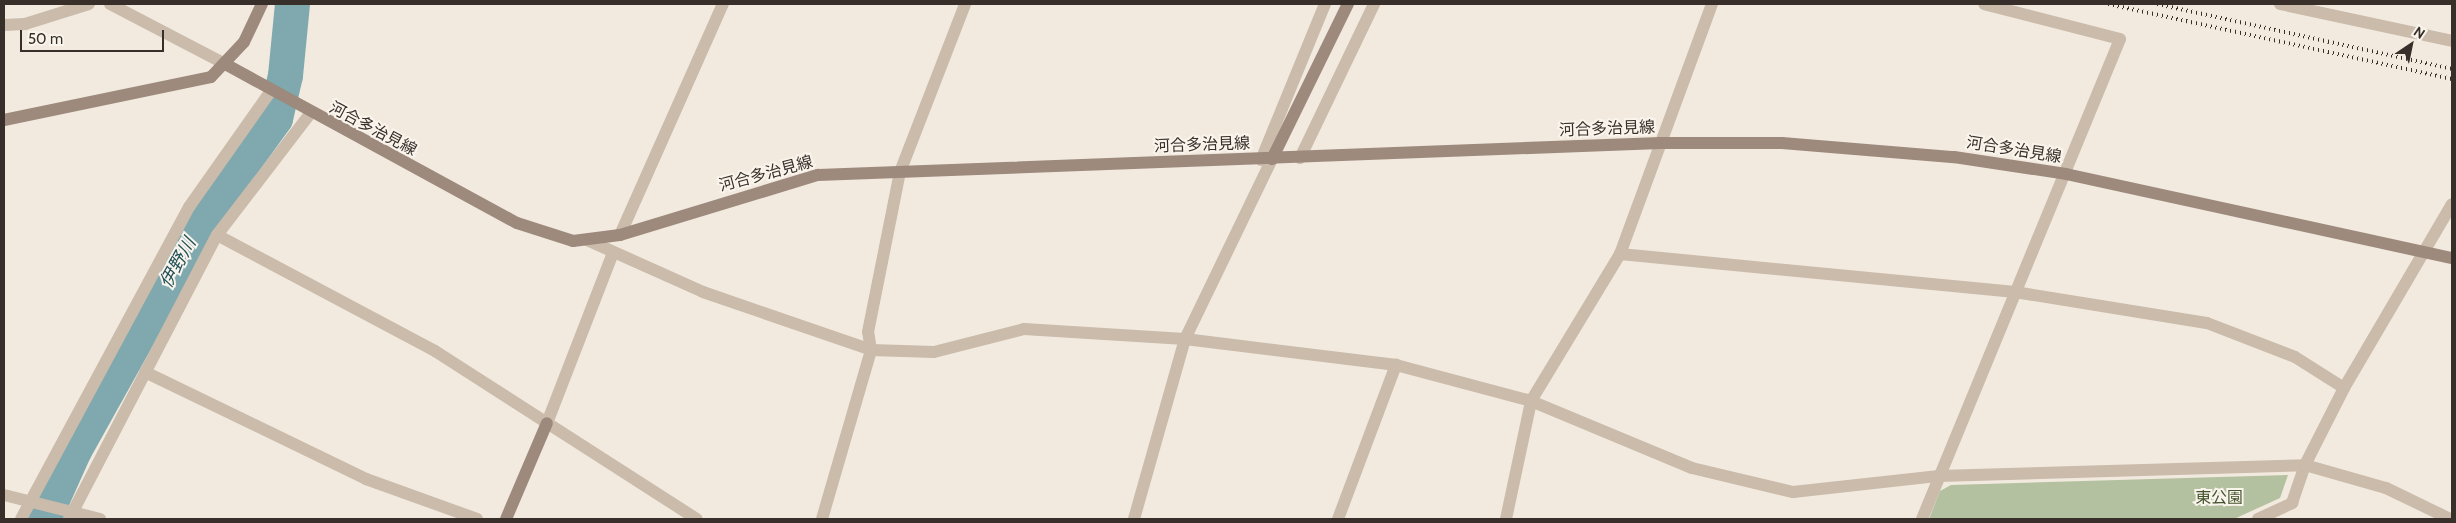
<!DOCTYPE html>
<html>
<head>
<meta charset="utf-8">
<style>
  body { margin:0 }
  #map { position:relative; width:2456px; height:523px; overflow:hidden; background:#f2eadf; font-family:Cabin,"Noto Sans JP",sans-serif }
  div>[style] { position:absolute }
  .green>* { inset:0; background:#b4c1a0 }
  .river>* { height:35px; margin:-17.5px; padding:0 17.5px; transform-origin:17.5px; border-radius:17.5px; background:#7fa9ae }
  .street>* { height:12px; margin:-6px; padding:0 6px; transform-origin:6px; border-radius:6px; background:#cabbab }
  .secondary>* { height:12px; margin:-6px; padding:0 6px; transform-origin:6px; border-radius:6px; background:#9d8a7d }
  .rail>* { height:4px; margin-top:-2px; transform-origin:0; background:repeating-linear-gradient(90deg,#382f2a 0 1px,transparent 0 5px) }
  span { translate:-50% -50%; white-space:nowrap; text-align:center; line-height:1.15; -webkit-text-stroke:4px #f9f4ec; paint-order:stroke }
  .street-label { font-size:16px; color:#382f2a }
  .park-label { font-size:16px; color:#45552f }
  .water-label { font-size:18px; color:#215158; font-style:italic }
  .frame { position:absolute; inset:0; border:5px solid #382f2a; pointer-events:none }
  .north { position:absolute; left:2386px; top:20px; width:50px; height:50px; -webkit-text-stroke:4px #f9f4ec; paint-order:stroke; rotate:34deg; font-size:14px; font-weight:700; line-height:20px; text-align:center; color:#382f2a }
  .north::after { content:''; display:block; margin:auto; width:18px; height:22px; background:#382f2a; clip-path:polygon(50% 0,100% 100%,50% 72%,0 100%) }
  .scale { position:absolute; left:20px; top:30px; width:144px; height:22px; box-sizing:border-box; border:2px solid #382f2a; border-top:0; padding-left:6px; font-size:15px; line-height:18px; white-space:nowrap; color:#382f2a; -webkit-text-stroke:4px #f9f4ec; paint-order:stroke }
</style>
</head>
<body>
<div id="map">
  <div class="green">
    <div style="clip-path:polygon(2288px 475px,2280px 498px,2234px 519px,1929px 519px,1940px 491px,1951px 485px)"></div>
  </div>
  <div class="river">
    <div style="left:43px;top:519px;width:76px;rotate:-65.8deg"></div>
    <div style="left:74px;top:450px;width:269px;rotate:-60.9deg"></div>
    <div style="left:205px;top:215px;width:120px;rotate:-54.2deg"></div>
    <div style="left:275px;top:118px;width:44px;rotate:-76.9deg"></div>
    <div style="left:285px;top:75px;width:71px;rotate:-84.4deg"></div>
  </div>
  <div class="street">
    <div style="left:110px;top:4px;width:132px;rotate:27.5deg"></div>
    <div style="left:2280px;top:4px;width:176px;rotate:12.1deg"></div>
    <div style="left:4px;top:25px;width:21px;rotate:-3deg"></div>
    <div style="left:25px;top:24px;width:67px;rotate:-17.4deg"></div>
    <div style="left:1300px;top:158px;width:171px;rotate:-64.3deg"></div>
    <div style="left:1261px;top:160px;width:169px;rotate:-67.7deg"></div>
    <div style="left:217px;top:235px;width:247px;rotate:28deg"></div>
    <div style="left:435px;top:351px;width:311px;rotate:32.7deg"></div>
    <div style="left:620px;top:235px;width:253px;rotate:-66deg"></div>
    <div style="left:587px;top:240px;width:127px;rotate:24.1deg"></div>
    <div style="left:703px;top:292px;width:178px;rotate:19deg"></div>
    <div style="left:871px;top:350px;width:63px;rotate:1.8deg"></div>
    <div style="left:934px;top:352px;width:93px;rotate:-14.3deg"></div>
    <div style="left:1024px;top:329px;width:161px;rotate:3.6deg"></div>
    <div style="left:1185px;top:339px;width:213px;rotate:7deg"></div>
    <div style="left:1396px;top:365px;width:140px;rotate:14.9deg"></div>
    <div style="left:1531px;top:401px;width:174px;rotate:22.6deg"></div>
    <div style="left:1692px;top:468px;width:104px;rotate:13.4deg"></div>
    <div style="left:1793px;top:492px;width:147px;rotate:-6.3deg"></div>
    <div style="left:1939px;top:476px;width:366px;rotate:-1.7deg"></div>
    <div style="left:2305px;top:465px;width:84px;rotate:15.9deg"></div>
    <div style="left:2386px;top:488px;width:71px;rotate:25.8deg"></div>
    <div style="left:1620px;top:254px;width:397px;rotate:5.5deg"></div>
    <div style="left:2015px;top:292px;width:194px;rotate:9.2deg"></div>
    <div style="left:2207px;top:323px;width:94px;rotate:21.1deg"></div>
    <div style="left:2295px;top:357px;width:58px;rotate:32.3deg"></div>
    <div style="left:145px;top:372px;width:246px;rotate:25.8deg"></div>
    <div style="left:366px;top:479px;width:118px;rotate:19.8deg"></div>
    <div style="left:547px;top:423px;width:182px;rotate:-68.8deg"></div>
    <div style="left:4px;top:495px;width:99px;rotate:14deg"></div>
    <div style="left:21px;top:519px;width:354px;rotate:-61.7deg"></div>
    <div style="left:189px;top:207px;width:141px;rotate:-54.8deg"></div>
    <div style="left:69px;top:519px;width:320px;rotate:-62.5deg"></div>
    <div style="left:217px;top:235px;width:153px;rotate:-52.5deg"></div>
    <div style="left:822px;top:519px;width:176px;rotate:-73.8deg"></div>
    <div style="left:871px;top:350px;width:18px;rotate:-99deg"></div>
    <div style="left:868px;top:332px;width:163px;rotate:-78.7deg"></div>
    <div style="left:900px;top:172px;width:180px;rotate:-68.8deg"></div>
    <div style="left:1134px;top:519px;width:187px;rotate:-74.2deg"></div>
    <div style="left:1185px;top:339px;width:200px;rotate:-64.2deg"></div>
    <div style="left:1338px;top:519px;width:165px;rotate:-69.4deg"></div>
    <div style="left:1506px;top:519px;width:121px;rotate:-78deg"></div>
    <div style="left:1531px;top:401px;width:172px;rotate:-58.8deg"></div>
    <div style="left:1620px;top:254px;width:266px;rotate:-69.8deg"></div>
    <div style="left:1922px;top:519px;width:519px;rotate:-67.58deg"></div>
    <div style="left:2120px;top:39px;width:140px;rotate:-165.6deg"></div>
    <div style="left:2258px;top:519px;width:38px;rotate:-25deg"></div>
    <div style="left:2292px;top:503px;width:40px;rotate:-71.1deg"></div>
    <div style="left:2305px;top:465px;width:86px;rotate:-63.1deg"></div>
    <div style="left:2344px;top:388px;width:213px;rotate:-59.6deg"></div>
  </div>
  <div class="secondary">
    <div style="left:227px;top:65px;width:330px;rotate:28.6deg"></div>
    <div style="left:517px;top:223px;width:59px;rotate:17.8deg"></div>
    <div style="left:573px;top:241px;width:47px;rotate:-7.3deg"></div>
    <div style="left:620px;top:235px;width:207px;rotate:-16.9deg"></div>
    <div style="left:818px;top:175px;width:843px;rotate:-2.18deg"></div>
    <div style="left:1660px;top:143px;width:122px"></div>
    <div style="left:1782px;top:143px;width:173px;rotate:4.7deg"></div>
    <div style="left:1954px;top:157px;width:113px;rotate:8.6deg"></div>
    <div style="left:2066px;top:174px;width:395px;rotate:12.3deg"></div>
    <div style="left:4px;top:120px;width:211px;rotate:-11.7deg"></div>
    <div style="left:211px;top:77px;width:48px;rotate:-46.7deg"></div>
    <div style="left:244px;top:42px;width:42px;rotate:-64.7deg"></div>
    <div style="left:1272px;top:159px;width:173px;rotate:-63.9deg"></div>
    <div style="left:506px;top:519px;width:104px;rotate:-66.9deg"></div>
  </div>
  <div class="rail">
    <div style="left:2108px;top:4px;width:352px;rotate:12.3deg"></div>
    <div style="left:2157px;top:4px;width:302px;rotate:12.4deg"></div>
  </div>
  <div class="street-label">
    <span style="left:373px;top:129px;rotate:28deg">河合多治見線</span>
    <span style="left:1607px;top:129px;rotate:-2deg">河合多治見線</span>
    <span style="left:1202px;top:145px;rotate:-2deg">河合多治見線</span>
    <span style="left:2014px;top:150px;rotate:9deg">河合多治見線</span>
    <span style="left:766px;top:174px;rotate:-15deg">河合多治見線</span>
  </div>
  <div class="park-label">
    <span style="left:2219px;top:498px">東公園</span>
  </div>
  <div class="water-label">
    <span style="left:178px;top:263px;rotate:-61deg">伊野川</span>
  </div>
  <div class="frame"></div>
  <div class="north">N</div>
  <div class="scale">50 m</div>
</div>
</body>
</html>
